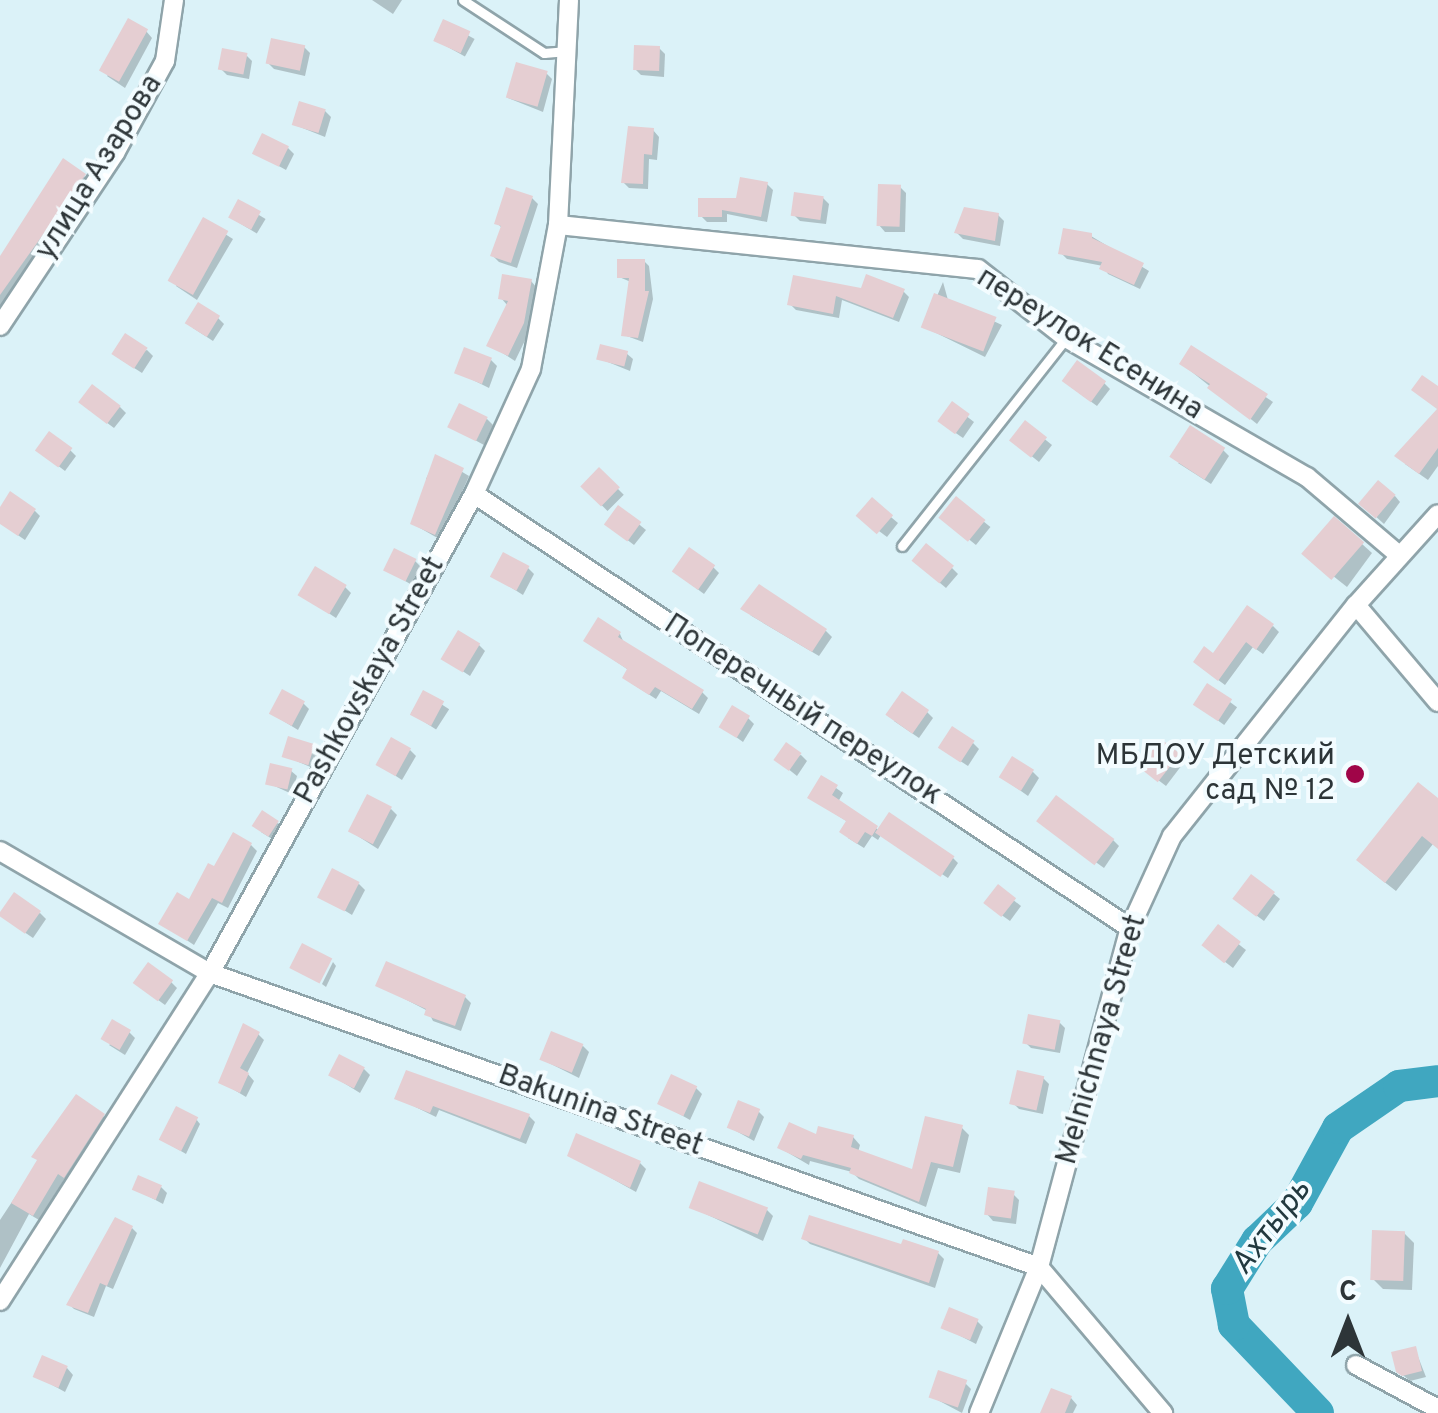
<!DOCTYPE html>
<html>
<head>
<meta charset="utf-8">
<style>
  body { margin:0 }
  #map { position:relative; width:1438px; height:1413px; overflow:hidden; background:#dbf2f8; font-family:Overpass,sans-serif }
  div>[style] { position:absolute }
  .shadow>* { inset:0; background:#0003; transform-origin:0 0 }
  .river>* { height:32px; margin:-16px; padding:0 16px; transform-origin:16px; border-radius:16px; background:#40a7c0 }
  .building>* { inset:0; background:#e5ced2; transform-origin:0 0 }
  .roads { filter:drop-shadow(2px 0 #8fa4aa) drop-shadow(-2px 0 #8fa4aa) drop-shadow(0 2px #8fa4aa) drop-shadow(0 -2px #8fa4aa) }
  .service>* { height:9px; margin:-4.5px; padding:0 4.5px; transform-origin:4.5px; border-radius:4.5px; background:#fff }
  .minor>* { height:18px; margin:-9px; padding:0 9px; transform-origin:9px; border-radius:9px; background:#fff }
  .dots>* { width:28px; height:28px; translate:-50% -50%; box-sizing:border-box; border:5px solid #f3fcff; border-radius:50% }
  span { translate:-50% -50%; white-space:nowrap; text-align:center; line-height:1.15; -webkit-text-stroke:8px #f3fcff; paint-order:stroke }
  .street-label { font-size:30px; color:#2d3538 }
  .poi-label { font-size:30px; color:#2d3538 }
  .right { translate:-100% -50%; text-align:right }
  .water-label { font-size:32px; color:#22393f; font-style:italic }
  .north { position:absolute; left:1298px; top:1273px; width:100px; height:100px; -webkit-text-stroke:8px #f3fcff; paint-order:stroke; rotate:0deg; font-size:28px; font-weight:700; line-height:40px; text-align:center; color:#2d3538 }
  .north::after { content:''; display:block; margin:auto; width:35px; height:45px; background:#2d3538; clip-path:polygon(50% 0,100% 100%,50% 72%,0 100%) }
</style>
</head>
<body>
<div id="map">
  <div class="shadow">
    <div style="clip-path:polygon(372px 0,402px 0,393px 14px)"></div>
    <div style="left:444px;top:22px;width:35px;height:20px;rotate:29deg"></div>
    <div style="clip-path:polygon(146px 31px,152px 38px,125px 88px,107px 76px)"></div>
    <div style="clip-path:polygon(304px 47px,310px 53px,305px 76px,274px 69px,268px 63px)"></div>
    <div style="clip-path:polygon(659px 48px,665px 54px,664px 77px,641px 75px,635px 69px)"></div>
    <div style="clip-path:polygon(246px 55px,252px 61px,249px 79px,227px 75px,221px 69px)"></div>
    <div style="clip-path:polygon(546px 73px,552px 79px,543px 112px,508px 98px)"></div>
    <div style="clip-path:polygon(325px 111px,331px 117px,325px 137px,295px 125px)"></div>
    <div style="clip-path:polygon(653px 130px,659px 137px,657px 160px,649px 159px,648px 189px,629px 188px,623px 182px)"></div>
    <div style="clip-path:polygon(288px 148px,294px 154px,286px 170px,255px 153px)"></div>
    <div style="clip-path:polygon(84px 176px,90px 182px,0 307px,0 258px)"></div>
    <div style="clip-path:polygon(767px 184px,773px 190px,767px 222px,727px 214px,727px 222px,707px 222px,701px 216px)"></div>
    <div style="clip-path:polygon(900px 187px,906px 193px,905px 232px,885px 232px,879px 225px)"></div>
    <div style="clip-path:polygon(532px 198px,538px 204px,517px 268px,499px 262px,493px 256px,503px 229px,497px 223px)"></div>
    <div style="clip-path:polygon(823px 198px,829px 204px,826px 224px,800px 221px,794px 215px)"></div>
    <div style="left:239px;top:203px;width:31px;height:17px;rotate:31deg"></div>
    <div style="clip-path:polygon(998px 215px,1004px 221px,1000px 246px,963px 239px,957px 233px)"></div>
    <div style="clip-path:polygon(204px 221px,233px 239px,197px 300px,176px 286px)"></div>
    <div style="clip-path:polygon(1091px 236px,1149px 271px,1140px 289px,1108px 274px,1103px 266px,1067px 259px,1061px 253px)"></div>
    <div style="clip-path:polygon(644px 261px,649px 266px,653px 299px,643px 342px,624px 335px,631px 282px,619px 277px)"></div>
    <div style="clip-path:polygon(531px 281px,537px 288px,530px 330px,515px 361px,490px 345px,508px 306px,501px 298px)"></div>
    <div style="clip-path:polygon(943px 282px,948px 300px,1002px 325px,985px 357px,924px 327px)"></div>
    <div style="clip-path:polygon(862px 291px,903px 291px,909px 297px,899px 322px,842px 300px,839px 318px,796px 310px,790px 304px)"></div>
    <div style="clip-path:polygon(218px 318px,224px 324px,213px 341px,193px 328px)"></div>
    <div style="clip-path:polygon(1191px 348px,1273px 402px,1257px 424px,1182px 364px)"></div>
    <div style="clip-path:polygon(147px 350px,153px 356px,142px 373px,120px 359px)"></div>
    <div style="clip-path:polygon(626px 353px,633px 359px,630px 371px,598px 358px)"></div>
    <div style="clip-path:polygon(491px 360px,497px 366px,489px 388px,457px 372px)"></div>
    <div style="clip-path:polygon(1104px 383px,1110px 389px,1097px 406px,1071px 387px)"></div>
    <div style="clip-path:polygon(952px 405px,974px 422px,963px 438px,947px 427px)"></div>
    <div style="clip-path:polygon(120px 407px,126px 413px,114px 428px,87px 408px)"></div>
    <div style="clip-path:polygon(1438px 411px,1438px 466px,1428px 480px,1405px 464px)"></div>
    <div style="clip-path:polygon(487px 419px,493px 425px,484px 445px,451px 427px)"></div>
    <div style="clip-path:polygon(1026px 424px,1052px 445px,1039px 462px,1019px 446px)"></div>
    <div style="clip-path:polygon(70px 450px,76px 456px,65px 471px,44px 455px)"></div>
    <div style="clip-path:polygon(1223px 450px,1229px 456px,1211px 484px,1178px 463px)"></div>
    <div style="clip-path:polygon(437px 457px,469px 476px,441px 540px,413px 524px,431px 484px,426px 479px)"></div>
    <div style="left:599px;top:470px;width:35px;height:23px;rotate:45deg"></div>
    <div style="clip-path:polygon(1395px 496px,1400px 502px,1384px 524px,1362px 504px)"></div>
    <div style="left:957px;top:500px;width:43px;height:23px;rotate:39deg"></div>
    <div style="clip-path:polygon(872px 501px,898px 523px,887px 537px,867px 522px)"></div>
    <div style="clip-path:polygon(619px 508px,646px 530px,634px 545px,613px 529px)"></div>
    <div style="clip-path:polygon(35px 511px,40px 516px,25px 540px,0 523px,0 512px)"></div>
    <div style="clip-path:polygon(1362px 544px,1372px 553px,1347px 587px,1308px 556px)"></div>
    <div style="clip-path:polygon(415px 561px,421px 567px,412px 585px,386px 570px)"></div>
    <div style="clip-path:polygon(920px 566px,952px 568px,958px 574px,946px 588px)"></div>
    <div style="clip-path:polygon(713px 567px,719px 573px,704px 594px,680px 576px)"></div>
    <div style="clip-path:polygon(528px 568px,534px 574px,523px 595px,493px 576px)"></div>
    <div style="clip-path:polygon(345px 587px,351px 593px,336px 618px,301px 595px)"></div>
    <div style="clip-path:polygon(750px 615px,826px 631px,832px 637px,819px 656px)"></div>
    <div style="clip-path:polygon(599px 621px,620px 634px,624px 643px,702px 692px,708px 698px,699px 714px,661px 691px,656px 699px,631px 683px,630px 671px,586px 641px)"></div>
    <div style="clip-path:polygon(1273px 626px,1279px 632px,1263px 654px,1253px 647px,1225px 685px,1202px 668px)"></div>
    <div style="clip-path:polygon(479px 645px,485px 651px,470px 676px,444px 659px)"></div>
    <div style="left:1208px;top:686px;width:36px;height:22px;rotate:36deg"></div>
    <div style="left:424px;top:693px;width:30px;height:24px;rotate:33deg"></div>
    <div style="clip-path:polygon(303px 703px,309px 709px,298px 730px,272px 714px)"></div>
    <div style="clip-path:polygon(927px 712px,933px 718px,919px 738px,894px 721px)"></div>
    <div style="clip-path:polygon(748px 718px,754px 724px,743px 742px,722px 727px)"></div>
    <div style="clip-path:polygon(973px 743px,979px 749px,968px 766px,948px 753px)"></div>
    <div style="clip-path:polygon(314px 746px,320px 753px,315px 769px,285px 756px)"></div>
    <div style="clip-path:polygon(410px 750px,416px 756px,402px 780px,379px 765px)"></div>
    <div style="clip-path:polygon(801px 755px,807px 761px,797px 776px,777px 760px)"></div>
    <div style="clip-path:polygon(1179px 756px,1185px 761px,1166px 786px,1149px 773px)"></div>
    <div style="clip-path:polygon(290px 770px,297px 776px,292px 794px,268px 783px)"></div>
    <div style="clip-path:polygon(1033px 772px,1039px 778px,1028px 796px,1001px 777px)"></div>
    <div style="clip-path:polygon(822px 778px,843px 793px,838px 802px,880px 831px,953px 858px,958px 863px,948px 878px,881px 835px,878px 840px,872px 836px,864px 848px,848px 838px,848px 822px,810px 798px)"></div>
    <div style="clip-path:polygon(1438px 801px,1438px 848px,1433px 844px,1396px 891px,1369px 870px)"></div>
    <div style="clip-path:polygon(391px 809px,397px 815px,378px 849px,350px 831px)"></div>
    <div style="clip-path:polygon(278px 823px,284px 829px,277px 842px,261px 832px)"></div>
    <div style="clip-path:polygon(1048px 828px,1113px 840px,1119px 846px,1104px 868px)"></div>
    <div style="clip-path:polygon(251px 845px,257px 851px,228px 908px,218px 903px,194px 945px,161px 923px,190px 903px,215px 870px)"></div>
    <div style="clip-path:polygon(359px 884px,365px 890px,352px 915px,321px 896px)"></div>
    <div style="clip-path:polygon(998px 888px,1021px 906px,1010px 921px,993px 909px)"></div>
    <div style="clip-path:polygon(1274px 894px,1280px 899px,1264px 921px,1241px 904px)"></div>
    <div style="clip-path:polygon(40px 913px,46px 919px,33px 938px,8px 921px)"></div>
    <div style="clip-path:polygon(1218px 928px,1246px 950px,1233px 968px,1211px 951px)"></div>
    <div style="clip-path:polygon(333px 962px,336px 966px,326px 987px,322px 984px)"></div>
    <div style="clip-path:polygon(171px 982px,177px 988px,165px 1005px,143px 989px)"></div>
    <div style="clip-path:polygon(378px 985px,465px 997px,471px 1003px,461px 1031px,433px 1021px,428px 1011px)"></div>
    <div style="clip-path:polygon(1059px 1022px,1065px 1028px,1060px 1053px,1031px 1048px,1025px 1042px)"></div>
    <div style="clip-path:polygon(129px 1032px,135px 1038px,125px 1055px,109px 1045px)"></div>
    <div style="clip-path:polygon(258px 1034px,264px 1040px,247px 1073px,254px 1081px,246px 1097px,221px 1082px)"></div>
    <div style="clip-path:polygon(583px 1046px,589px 1052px,579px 1078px,543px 1060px)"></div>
    <div style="clip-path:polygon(364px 1069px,370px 1075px,360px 1093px,331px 1075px)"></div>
    <div style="clip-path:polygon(1043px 1078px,1049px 1084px,1043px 1114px,1019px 1109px,1013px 1103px)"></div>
    <div style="clip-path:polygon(696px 1088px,702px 1094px,690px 1120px,660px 1103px)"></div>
    <div style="clip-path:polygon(397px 1098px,529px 1116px,535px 1122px,526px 1144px,439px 1110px,436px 1117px)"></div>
    <div style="clip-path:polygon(758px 1111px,764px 1117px,754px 1141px,729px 1127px)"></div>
    <div style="clip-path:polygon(103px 1116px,109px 1122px,71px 1182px,65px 1178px,39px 1220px,29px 1214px,0 1268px,0 1220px,39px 1161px)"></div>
    <div style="clip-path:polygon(196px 1119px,200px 1124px,186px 1154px,162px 1140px)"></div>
    <div style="clip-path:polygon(962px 1128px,969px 1135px,960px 1173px,938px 1168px,926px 1207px,859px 1179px,852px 1172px,810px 1161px,809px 1165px,780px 1148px,818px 1138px,853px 1137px,860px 1145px,858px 1152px,914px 1173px)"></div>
    <div style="clip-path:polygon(570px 1155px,640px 1163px,646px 1169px,636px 1192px)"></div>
    <div style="clip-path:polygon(161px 1187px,167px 1193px,163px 1204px,135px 1189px)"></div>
    <div style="clip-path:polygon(1013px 1194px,1019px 1200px,1016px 1224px,993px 1221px,987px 1214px)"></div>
    <div style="clip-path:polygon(691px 1207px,767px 1210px,773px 1216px,763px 1241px)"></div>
    <div style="clip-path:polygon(132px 1228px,137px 1233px,113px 1289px,106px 1286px,94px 1317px,74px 1309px,69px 1304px)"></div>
    <div style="clip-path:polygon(1404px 1233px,1414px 1243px,1412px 1290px,1383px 1289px,1373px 1279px)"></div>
    <div style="clip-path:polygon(804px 1238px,938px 1253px,944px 1259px,935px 1288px,810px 1244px)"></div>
    <div style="clip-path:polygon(977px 1321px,983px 1327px,976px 1344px,943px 1327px)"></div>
    <div style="clip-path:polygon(1415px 1349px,1426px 1377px,1410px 1381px,1398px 1371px)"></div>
    <div style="clip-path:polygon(67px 1368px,73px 1375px,65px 1392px,36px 1376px)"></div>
    <div style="clip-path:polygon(965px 1383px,971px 1389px,962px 1413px,930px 1396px)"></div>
    <div style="clip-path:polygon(1071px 1398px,1077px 1405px,1073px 1413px,1043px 1413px)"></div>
  </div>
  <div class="river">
    <div style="left:1318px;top:1413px;width:122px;rotate:-133.7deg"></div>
    <div style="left:1234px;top:1325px;width:37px;rotate:-101deg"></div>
    <div style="left:1227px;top:1289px;width:57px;rotate:-58deg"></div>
    <div style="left:1257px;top:1241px;width:55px;rotate:-43.5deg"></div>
    <div style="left:1297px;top:1203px;width:85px;rotate:-61.3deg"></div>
    <div style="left:1338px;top:1128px;width:74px;rotate:-34.5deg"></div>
    <div style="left:1399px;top:1086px;width:39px;rotate:-7deg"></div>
  </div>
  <div class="building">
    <div style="left:128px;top:18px;width:23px;height:60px;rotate:29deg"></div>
    <div style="left:443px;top:19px;width:30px;height:24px;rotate:24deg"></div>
    <div style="left:271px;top:38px;width:35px;height:26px;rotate:12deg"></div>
    <div style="left:634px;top:45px;width:26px;height:25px;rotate:2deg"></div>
    <div style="left:222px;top:48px;width:26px;height:22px;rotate:11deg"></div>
    <div style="left:516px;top:62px;width:33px;height:37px;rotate:16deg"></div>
    <div style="left:299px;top:101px;width:28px;height:25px;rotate:17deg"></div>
    <div style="clip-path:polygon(628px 126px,654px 128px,652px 155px,644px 154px,643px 184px,621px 183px)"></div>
    <div style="left:262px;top:133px;width:30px;height:23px;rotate:26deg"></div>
    <div style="clip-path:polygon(63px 158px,86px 174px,0 295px,0 256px)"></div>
    <div style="clip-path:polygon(740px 177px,768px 182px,761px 217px,722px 210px,722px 217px,698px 217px,698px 198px,736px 198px)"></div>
    <div style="left:878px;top:184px;width:23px;height:42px;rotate:2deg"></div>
    <div style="clip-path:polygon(506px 187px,533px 196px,511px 263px,490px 256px,501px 226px,494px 224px)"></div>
    <div style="left:794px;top:192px;width:30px;height:24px;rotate:8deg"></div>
    <div style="left:238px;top:199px;width:26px;height:21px;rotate:28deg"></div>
    <div style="clip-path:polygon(964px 207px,999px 213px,995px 241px,954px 233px)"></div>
    <div style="left:203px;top:217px;width:29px;height:73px;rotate:29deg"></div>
    <div style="clip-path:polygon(1063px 228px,1092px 233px,1092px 238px,1144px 263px,1134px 285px,1099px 269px,1102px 262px,1058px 254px)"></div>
    <div style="clip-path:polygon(617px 259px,645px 259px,645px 291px,649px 291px,638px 338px,621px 336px,629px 278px,617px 278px)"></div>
    <div style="clip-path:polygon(502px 274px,532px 279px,524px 323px,508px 356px,486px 346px,508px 301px,498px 299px)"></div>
    <div style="clip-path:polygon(866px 274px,905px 289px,893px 318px,836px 296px,833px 314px,787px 305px,793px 275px,861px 288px)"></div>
    <div style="left:934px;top:293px;width:67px;height:37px;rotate:21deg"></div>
    <div style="left:198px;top:302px;width:26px;height:25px;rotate:32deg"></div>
    <div style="left:125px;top:333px;width:27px;height:25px;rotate:33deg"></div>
    <div style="left:600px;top:344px;width:29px;height:16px;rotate:14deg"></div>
    <div style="clip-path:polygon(1191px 345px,1268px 394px,1250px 420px,1207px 388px,1210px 384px,1179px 364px)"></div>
    <div style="left:464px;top:347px;width:30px;height:28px;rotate:21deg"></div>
    <div style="left:1077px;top:360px;width:36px;height:26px;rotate:36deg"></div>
    <div style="clip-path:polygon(1422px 375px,1438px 386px,1438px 448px,1419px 474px,1394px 456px,1437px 409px,1411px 390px)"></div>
    <div style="left:92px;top:384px;width:36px;height:23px;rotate:37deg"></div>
    <div style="left:952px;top:401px;width:22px;height:25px;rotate:36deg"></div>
    <div style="left:459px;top:403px;width:32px;height:27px;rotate:26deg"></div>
    <div style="left:1025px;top:420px;width:28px;height:26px;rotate:38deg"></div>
    <div style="left:1190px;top:425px;width:42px;height:38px;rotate:33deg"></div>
    <div style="left:49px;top:431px;width:29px;height:24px;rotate:36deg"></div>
    <div style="clip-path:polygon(435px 454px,464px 468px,435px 535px,410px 524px)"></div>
    <div style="left:599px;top:467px;width:29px;height:27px;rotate:44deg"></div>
    <div style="left:1378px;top:480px;width:23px;height:31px;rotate:40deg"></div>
    <div style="clip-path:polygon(10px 491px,36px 509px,18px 536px,0 524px,0 507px)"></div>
    <div style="left:956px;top:496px;width:38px;height:28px;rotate:39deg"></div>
    <div style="left:872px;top:497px;width:28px;height:25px;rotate:41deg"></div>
    <div style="left:618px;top:505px;width:29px;height:24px;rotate:36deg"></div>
    <div style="left:1334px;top:516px;width:40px;height:50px;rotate:41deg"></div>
    <div style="left:926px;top:543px;width:36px;height:23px;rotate:39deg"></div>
    <div style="left:689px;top:547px;width:32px;height:30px;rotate:35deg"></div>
    <div style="left:394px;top:548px;width:25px;height:25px;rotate:26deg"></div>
    <div style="left:503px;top:552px;width:30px;height:28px;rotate:28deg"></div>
    <div style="left:315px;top:566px;width:37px;height:34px;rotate:31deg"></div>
    <div style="clip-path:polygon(759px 584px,827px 629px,812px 652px,740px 609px)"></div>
    <div style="clip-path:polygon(1247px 605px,1274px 624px,1256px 650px,1246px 642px,1218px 681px,1193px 662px,1204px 646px,1213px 653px)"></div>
    <div style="clip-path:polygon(598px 617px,621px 632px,618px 637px,704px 690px,692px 709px,655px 687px,649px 695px,622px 678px,627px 669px,583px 641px)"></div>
    <div style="left:458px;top:630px;width:26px;height:34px;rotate:31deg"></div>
    <div style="left:1207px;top:683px;width:30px;height:26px;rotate:33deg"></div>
    <div style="left:282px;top:689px;width:26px;height:28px;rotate:28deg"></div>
    <div style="left:423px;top:690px;width:24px;height:28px;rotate:28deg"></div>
    <div style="left:902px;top:691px;width:33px;height:29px;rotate:35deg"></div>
    <div style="left:732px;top:705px;width:21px;height:26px;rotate:31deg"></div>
    <div style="left:952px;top:726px;width:27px;height:26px;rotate:33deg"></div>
    <div style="left:288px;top:736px;width:28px;height:22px;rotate:17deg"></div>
    <div style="left:391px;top:737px;width:23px;height:32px;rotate:29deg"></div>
    <div style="left:1161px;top:739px;width:24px;height:36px;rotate:38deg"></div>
    <div style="left:786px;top:742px;width:19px;height:22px;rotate:35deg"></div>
    <div style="left:1012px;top:756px;width:26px;height:25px;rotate:32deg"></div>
    <div style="left:270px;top:763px;width:23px;height:22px;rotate:13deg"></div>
    <div style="clip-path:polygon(821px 775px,838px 785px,832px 795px,878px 826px,872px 836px,865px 832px,857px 844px,839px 832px,846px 821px,807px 798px)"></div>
    <div style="clip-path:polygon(1418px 782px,1438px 798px,1438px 849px,1422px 836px,1385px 883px,1356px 860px)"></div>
    <div style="left:367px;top:794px;width:28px;height:42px;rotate:27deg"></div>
    <div style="left:1056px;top:795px;width:73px;height:33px;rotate:37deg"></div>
    <div style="left:262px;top:810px;width:20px;height:19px;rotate:33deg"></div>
    <div style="left:889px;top:812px;width:79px;height:25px;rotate:34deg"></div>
    <div style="clip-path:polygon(233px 832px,252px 843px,222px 903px,212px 898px,187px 941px,158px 924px,177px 892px,189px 899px,208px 863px,214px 866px)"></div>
    <div style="left:332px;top:868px;width:31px;height:33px;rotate:27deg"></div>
    <div style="left:1251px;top:874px;width:30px;height:31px;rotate:37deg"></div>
    <div style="left:998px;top:884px;width:23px;height:24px;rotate:38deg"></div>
    <div style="left:14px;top:892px;width:33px;height:28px;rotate:35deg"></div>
    <div style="left:1218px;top:924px;width:29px;height:27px;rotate:38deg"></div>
    <div style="left:302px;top:943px;width:34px;height:28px;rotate:27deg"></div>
    <div style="clip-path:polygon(386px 961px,466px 995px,455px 1026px,424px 1015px,426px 1009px,375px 986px)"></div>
    <div style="left:148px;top:962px;width:31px;height:26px;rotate:36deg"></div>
    <div style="left:1028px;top:1014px;width:33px;height:30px;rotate:11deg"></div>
    <div style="left:112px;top:1019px;width:22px;height:23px;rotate:30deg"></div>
    <div style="clip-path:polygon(243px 1023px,260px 1032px,240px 1068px,249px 1073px,240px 1093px,218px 1083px)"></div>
    <div style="left:551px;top:1031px;width:35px;height:31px;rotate:22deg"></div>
    <div style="left:339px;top:1054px;width:29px;height:24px;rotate:27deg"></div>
    <div style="clip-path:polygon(406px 1070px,530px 1114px,520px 1139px,433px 1106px,430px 1113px,394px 1099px)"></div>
    <div style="left:1017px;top:1070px;width:28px;height:35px;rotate:13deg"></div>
    <div style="left:671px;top:1074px;width:29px;height:33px;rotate:25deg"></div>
    <div style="clip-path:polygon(76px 1094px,105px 1114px,64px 1178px,58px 1174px,33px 1216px,11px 1203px,37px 1160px,31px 1157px)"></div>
    <div style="left:738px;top:1100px;width:24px;height:30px;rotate:22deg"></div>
    <div style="left:176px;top:1106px;width:25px;height:38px;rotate:27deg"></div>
    <div style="clip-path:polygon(925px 1116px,963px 1125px,953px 1167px,931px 1162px,919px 1202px,849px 1173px,851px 1168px,803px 1155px,801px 1159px,777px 1148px,789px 1122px,816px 1134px,818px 1126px,854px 1135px,851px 1147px,912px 1169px)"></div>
    <div style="clip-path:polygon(576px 1133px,641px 1161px,630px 1188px,567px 1156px)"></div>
    <div style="left:138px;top:1175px;width:26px;height:16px;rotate:23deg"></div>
    <div style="left:699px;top:1181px;width:74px;height:29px;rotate:21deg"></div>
    <div style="left:988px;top:1187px;width:27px;height:28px;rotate:8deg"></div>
    <div style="clip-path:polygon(809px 1215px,901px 1244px,903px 1239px,939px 1251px,929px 1283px,801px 1239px)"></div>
    <div style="clip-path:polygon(115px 1217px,133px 1226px,107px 1286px,100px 1283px,88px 1313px,66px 1305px)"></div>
    <div style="left:1372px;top:1230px;width:33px;height:50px;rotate:2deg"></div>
    <div style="left:949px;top:1307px;width:32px;height:23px;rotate:22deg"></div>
    <div style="clip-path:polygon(1416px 1346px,1422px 1371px,1402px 1376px,1396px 1372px,1391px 1352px)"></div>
    <div style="left:42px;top:1355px;width:28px;height:24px;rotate:23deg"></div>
    <div style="left:938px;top:1370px;width:31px;height:29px;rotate:19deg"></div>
    <div style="clip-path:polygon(1051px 1388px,1072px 1396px,1065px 1413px,1040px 1413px)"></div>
  </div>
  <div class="roads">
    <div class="service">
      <div style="left:463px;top:0;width:97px;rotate:33.2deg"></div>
      <div style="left:544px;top:53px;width:23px;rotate:-5deg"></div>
      <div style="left:902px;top:546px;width:265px;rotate:-51.7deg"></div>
    </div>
    <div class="minor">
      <div style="left:558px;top:225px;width:422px;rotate:6deg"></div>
      <div style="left:978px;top:269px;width:112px;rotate:38.1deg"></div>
      <div style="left:1066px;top:338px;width:278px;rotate:30deg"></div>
      <div style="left:1307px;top:477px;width:121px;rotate:40.3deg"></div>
      <div style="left:0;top:326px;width:208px;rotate:-56.4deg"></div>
      <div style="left:115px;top:153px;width:105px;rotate:-61.5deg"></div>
      <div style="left:165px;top:61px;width:62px;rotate:-81.6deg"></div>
      <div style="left:474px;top:494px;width:787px;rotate:33.49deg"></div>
      <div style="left:1356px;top:605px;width:127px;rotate:49.8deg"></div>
      <div style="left:0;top:851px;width:243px;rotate:30.2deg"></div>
      <div style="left:210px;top:973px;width:880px;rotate:19.53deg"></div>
      <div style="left:1039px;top:1267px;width:192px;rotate:49.7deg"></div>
      <div style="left:0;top:1301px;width:389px;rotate:-57.4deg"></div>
      <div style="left:210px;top:973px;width:547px;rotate:-61.14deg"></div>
      <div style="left:474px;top:494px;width:137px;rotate:-65.5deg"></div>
      <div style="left:531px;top:369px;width:147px;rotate:-79.4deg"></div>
      <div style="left:558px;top:225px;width:225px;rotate:-87.2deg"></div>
      <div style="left:1356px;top:1365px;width:93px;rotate:28.2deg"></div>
      <div style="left:979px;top:1413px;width:158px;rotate:-67.7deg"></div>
      <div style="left:1039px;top:1267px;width:351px;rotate:-75deg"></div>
      <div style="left:1130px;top:928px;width:101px;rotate:-65.5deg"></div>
      <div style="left:1172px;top:836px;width:295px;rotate:-51.5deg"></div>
      <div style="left:1356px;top:605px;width:122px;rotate:-48deg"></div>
    </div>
  </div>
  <div class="dots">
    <div style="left:1355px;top:774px;background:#a00548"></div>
  </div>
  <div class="street-label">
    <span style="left:100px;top:168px;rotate:-58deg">улица Азарова</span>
    <span style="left:1089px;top:345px;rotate:32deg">переулок Есенина</span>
    <span style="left:371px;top:681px;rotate:-61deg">Pashkovskaya Street</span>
    <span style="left:802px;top:711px;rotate:33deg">Поперечный переулок</span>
    <span style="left:1103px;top:1040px;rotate:-74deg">Melnichnaya Street</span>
    <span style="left:600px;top:1112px;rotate:20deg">Bakunina Street</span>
  </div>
  <div class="poi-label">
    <span class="right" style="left:1335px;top:774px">МБДОУ Детский<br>сад № 12</span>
  </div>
  <div class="water-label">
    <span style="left:1272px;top:1228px;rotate:-53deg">Ахтырь</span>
  </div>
  <div class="north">С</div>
</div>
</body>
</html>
